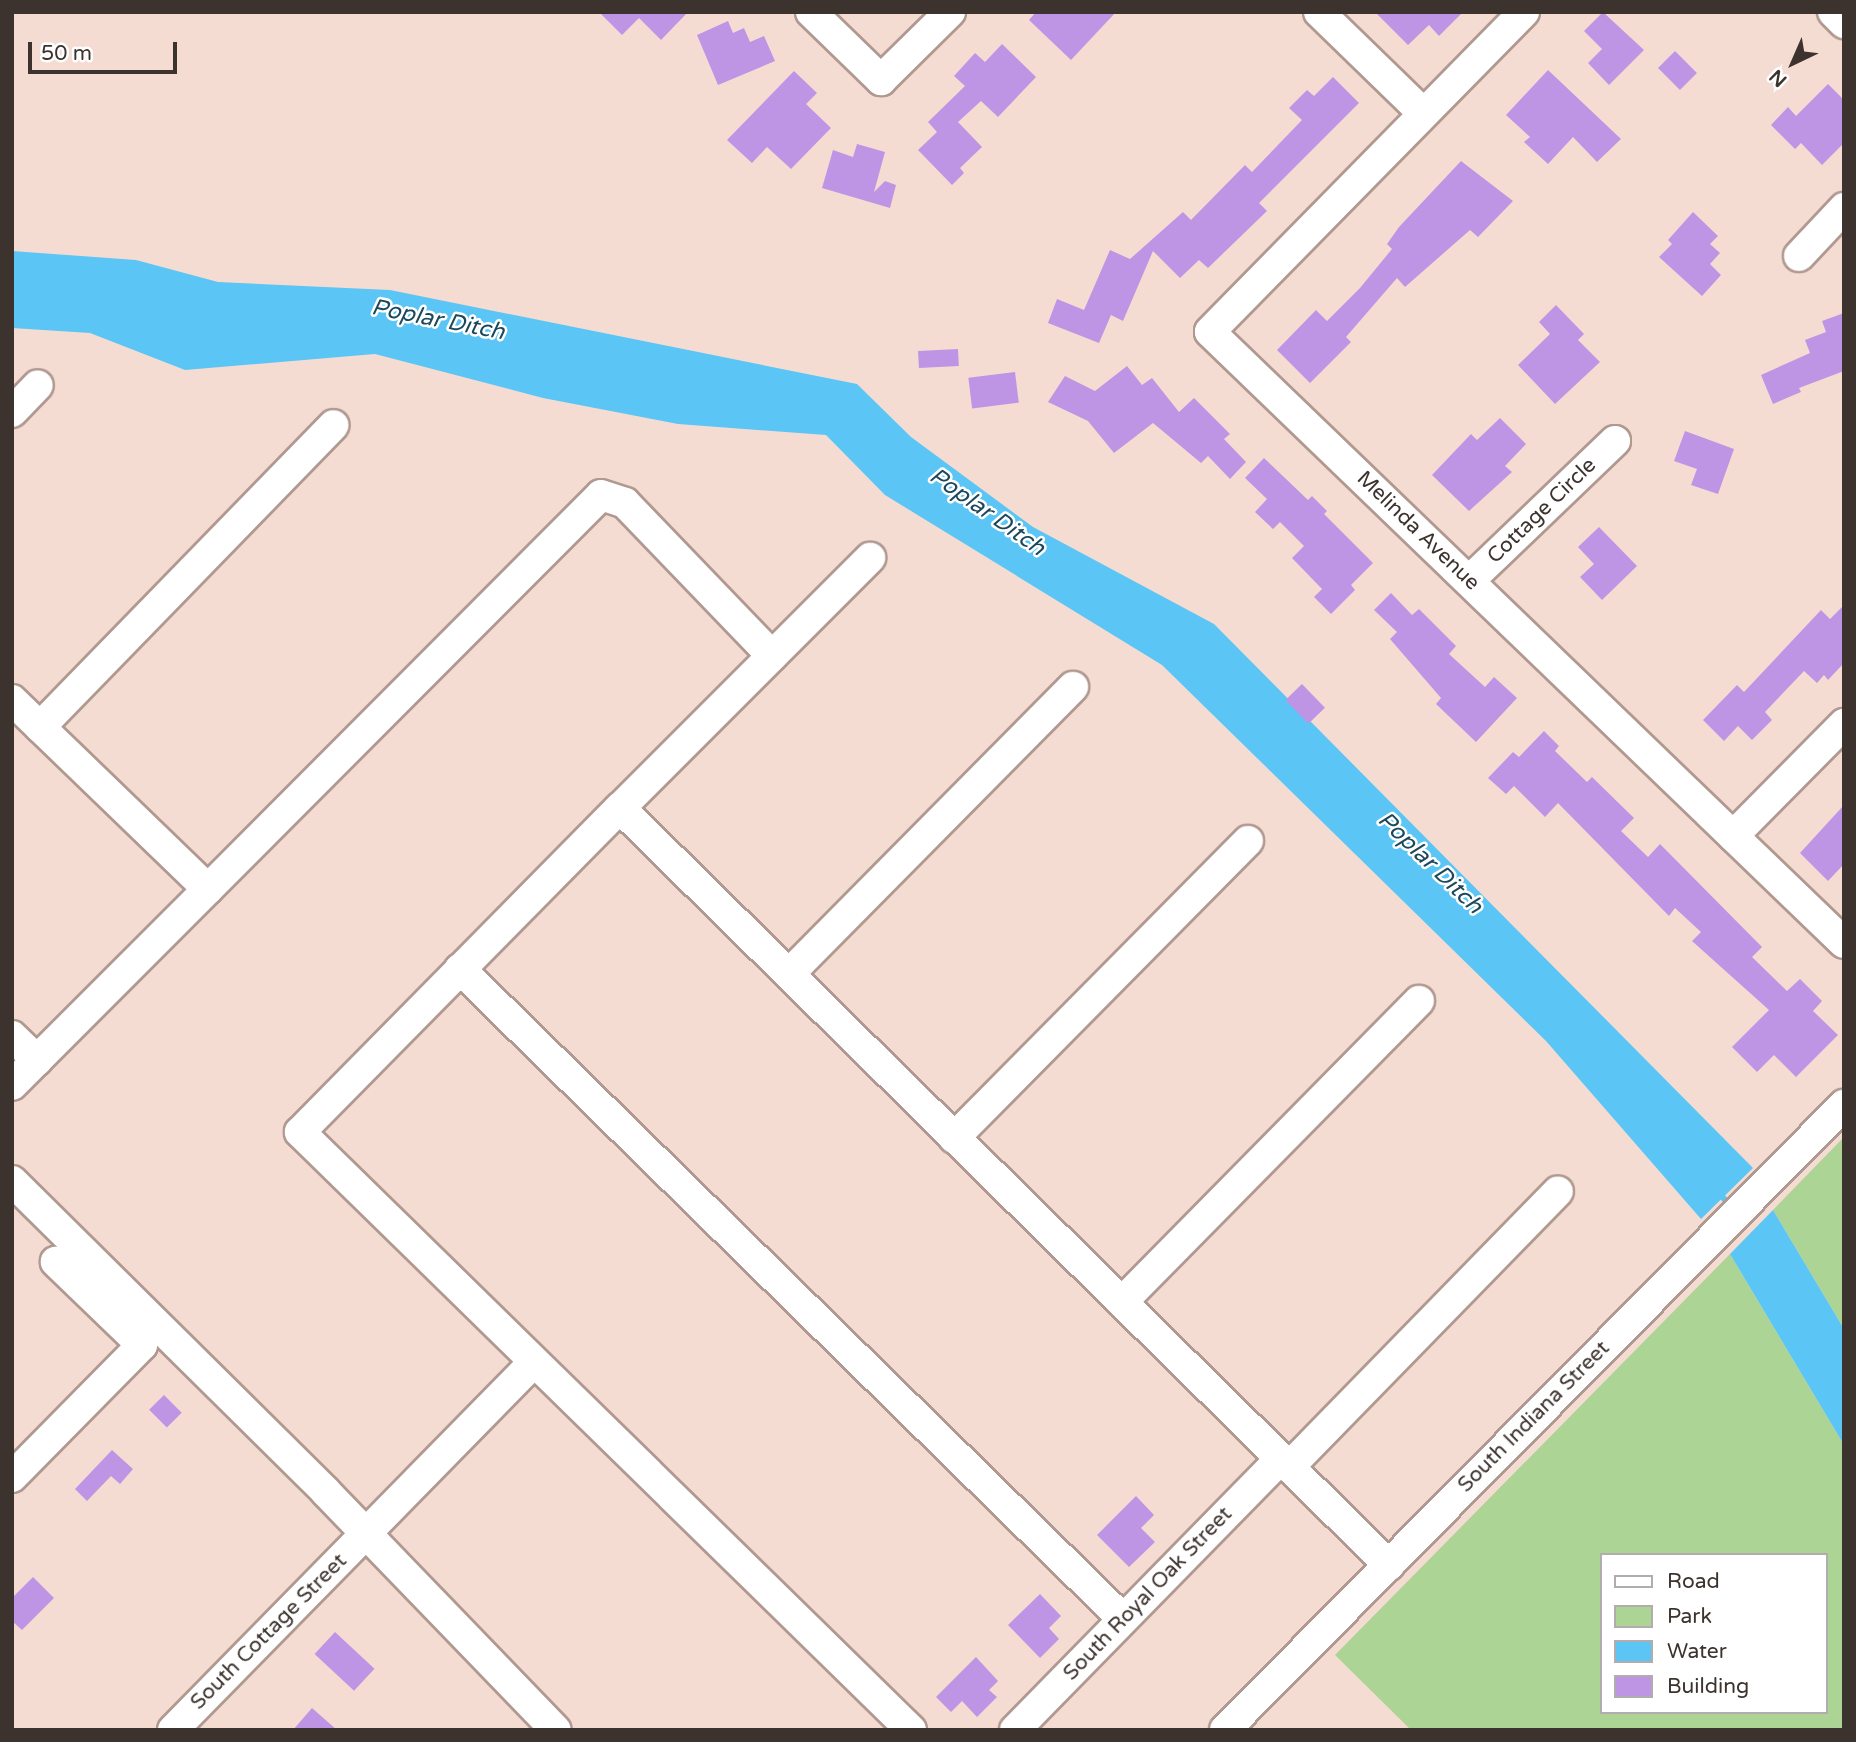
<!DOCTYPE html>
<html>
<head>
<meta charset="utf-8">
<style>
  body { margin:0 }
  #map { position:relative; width:1856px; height:1742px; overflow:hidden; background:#f5dcd2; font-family:"Varela Round",sans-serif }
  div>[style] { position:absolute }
  .green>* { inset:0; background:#abd495 }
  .water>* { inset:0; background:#5bc6f5 }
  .stream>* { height:6px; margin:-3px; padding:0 3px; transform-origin:3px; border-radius:3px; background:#5bc6f5 }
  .building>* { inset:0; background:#be95e4; transform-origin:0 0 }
  .roads { filter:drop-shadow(2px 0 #b09990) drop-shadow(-2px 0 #b09990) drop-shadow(0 2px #b09990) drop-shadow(0 -2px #b09990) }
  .minor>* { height:30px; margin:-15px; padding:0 15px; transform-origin:15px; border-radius:15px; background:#fff }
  span { translate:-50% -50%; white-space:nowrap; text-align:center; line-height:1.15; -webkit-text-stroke:5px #fff; paint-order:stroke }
  .street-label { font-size:21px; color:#3c332f }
  .water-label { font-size:23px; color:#1b485c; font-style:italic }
  .frame { position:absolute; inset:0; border:14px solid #3c332f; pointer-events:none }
  .legend { position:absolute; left:1600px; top:1553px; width:228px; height:161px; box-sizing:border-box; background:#fff; border:2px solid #b1adac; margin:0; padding:9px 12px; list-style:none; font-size:21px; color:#3c332f }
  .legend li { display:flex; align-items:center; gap:14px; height:35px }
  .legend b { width:35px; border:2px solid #b1adac }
  .north { position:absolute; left:1758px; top:28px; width:70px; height:70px; -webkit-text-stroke:5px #fff; paint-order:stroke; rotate:224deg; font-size:19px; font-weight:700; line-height:28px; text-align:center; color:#3c332f }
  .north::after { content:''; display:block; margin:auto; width:24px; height:32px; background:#3c332f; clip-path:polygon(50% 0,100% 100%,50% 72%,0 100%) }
  .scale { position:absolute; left:28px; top:42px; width:149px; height:32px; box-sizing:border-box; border:4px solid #3c332f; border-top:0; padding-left:9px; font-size:21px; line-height:24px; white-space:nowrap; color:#3c332f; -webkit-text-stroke:5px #fff; paint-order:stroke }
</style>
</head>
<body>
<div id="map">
  <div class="green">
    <div style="clip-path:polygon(1844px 1137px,1844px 1329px,1773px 1210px)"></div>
    <div style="clip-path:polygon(evenodd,1730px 1254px,1844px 1445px,1844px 1730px,1411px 1730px,1335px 1655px,1730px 1254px,1602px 1555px,1826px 1555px,1826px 1712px,1602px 1712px,1602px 1555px)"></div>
  </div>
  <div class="water">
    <div style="clip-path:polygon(12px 251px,136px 260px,218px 282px,390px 290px,857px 384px,911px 437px,1033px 527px,1214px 624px,1753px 1168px,1701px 1219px,1546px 1041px,1162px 665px,885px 495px,826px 435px,678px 424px,543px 398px,375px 354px,185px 370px,90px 333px,12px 328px)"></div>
    <div style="clip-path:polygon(1773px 1210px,1844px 1329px,1844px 1445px,1730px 1254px)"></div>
  </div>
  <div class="stream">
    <div style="left:1718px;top:1192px;width:13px;rotate:48deg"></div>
  </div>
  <div class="building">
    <div style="clip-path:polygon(599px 12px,688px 12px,661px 40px,639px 18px,622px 35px)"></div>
    <div style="clip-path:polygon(1036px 12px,1116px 12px,1071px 60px,1029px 20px)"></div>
    <div style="clip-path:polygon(1375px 12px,1463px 12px,1439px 36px,1429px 25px,1408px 45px)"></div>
    <div style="clip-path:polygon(1603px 12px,1644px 50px,1609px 85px,1588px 63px,1602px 49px,1584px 31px)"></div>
    <div style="clip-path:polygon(728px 21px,733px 33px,744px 28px,750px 42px,764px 36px,775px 61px,718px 85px,697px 35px)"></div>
    <div style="clip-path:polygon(1002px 44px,1036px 77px,998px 117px,981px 101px,958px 122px,982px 147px,960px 168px,964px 173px,952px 185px,918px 150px,937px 132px,928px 122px,965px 86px,954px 76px,975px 53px,985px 62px)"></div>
    <div style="left:1675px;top:51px;width:31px;height:24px;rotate:45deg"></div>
    <div style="clip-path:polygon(1548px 70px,1621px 139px,1597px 162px,1573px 137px,1548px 164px,1524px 142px,1530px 137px,1506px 115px)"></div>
    <div style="clip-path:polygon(794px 71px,817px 93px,806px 104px,831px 128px,791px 169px,767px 147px,752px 163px,727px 140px)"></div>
    <div style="clip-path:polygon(1333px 77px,1359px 103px,1259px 203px,1267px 211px,1208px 268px,1199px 260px,1180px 278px,1153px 251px,1123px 321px,1111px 315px,1099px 343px,1048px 323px,1057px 299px,1084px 310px,1110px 250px,1130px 259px,1183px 212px,1191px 220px,1245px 165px,1252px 172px,1302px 120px,1289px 108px,1307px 90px,1314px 96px)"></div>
    <div style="clip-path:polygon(1828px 84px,1844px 100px,1844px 143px,1822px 165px,1801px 143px,1795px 149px,1771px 125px,1788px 107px,1796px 116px)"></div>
    <div style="clip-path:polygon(857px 144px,885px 152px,874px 192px,885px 181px,896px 185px,890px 208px,822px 188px,833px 150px,853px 157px)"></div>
    <div style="clip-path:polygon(1461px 161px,1513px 201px,1478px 237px,1470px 230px,1405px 287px,1397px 278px,1346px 337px,1351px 342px,1310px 383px,1277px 350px,1316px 310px,1327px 321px,1360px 288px,1392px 249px,1387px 244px,1399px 227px)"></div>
    <div style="clip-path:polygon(1693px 212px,1718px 236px,1710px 244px,1720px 253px,1710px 264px,1721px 275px,1702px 296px,1659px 257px,1672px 244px,1668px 240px)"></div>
    <div style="clip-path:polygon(1556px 305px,1584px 334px,1578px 340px,1600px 362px,1555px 404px,1518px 365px,1550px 334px,1539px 322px)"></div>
    <div style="clip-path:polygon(1844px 313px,1844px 371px,1799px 388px,1801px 392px,1773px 404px,1761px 375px,1810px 353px,1805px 340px,1826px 332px,1822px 321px)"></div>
    <div style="left:958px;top:349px;width:17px;height:40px;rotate:87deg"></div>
    <div style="clip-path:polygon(1127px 366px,1142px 385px,1152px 378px,1179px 412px,1194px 398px,1230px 434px,1224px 439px,1246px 462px,1230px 479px,1208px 456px,1201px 463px,1153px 423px,1114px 453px,1088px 421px,1048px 402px,1065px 376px,1095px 391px)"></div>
    <div style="left:1015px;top:372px;width:31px;height:47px;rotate:83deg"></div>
    <div style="clip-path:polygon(1500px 418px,1526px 444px,1505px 466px,1512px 472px,1469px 511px,1432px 475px,1471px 434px,1477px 440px)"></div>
    <div style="clip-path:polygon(1685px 431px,1734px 449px,1718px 494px,1691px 485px,1697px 469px,1674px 461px)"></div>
    <div style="clip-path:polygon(1264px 458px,1308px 500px,1312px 496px,1327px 511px,1324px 514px,1373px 563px,1351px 585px,1355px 590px,1331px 614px,1314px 597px,1322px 589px,1292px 558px,1304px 546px,1280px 522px,1273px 529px,1255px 512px,1267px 499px,1245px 478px)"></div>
    <div style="clip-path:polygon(1599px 527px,1637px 566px,1602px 600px,1580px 577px,1594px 564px,1578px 547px)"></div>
    <div style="clip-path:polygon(1391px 593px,1412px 615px,1419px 609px,1456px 646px,1449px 654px,1485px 687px,1494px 677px,1517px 698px,1476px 742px,1436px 704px,1441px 698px,1390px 639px,1397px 632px,1374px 610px)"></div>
    <div style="clip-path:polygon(1844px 605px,1844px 663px,1828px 680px,1824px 675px,1817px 683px,1804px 671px,1765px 712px,1772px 720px,1752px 740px,1738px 726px,1724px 741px,1703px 720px,1737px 685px,1744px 692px,1821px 610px,1830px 619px)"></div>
    <div style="left:1302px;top:684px;width:33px;height:23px;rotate:46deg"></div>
    <div style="clip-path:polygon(1544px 731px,1559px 746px,1555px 751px,1587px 782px,1592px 777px,1634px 818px,1621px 831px,1648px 857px,1660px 844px,1762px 947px,1752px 957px,1787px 991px,1800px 979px,1822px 1001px,1813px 1011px,1838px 1035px,1796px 1077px,1774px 1055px,1757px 1072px,1732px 1047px,1769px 1010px,1692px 941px,1701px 932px,1675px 908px,1669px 916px,1558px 803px,1545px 817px,1514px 786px,1506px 794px,1488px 778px,1513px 752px,1519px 757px)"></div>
    <div style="clip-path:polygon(1844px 805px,1844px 864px,1828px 881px,1800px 853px)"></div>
    <div style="left:164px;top:1395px;width:25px;height:21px;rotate:45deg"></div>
    <div style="clip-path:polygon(112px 1450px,133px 1469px,120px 1484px,111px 1476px,87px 1501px,75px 1489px)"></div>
    <div style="clip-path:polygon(1136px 1496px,1154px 1515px,1141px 1528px,1155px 1542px,1129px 1567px,1097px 1535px)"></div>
    <div style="clip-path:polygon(33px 1577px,54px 1598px,22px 1630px,12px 1621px,12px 1598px)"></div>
    <div style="clip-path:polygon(1040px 1594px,1061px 1616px,1049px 1628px,1059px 1639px,1040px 1658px,1008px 1625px)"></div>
    <div style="left:335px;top:1632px;width:54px;height:30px;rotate:43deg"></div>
    <div style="clip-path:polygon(976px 1657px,998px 1681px,989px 1690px,997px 1697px,977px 1717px,962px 1701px,951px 1712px,936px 1697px)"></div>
    <div style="clip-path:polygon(312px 1708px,337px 1730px,293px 1730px)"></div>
  </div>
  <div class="roads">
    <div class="minor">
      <div style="left:811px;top:12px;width:98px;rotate:44.2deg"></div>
      <div style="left:881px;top:80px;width:97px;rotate:-44.6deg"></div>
      <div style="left:1319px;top:12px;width:145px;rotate:44.2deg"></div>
      <div style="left:1524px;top:12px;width:448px;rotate:134.5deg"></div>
      <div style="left:1210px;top:332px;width:880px;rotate:43.94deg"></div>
      <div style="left:1833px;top:12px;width:16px;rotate:45deg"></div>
      <div style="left:1799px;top:256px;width:66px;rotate:-46.8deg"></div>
      <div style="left:12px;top:412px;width:37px;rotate:-46deg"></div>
      <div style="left:1470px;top:580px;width:201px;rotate:-43.8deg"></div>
      <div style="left:12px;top:700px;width:272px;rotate:44deg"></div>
      <div style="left:208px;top:889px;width:277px;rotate:135deg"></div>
      <div style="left:40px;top:727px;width:421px;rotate:-45.8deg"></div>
      <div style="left:620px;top:808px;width:354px;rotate:-45deg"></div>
      <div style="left:1733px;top:836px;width:158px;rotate:-45.3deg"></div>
      <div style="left:208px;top:889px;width:556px;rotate:-45.07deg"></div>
      <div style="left:601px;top:495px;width:25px;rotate:18deg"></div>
      <div style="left:625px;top:503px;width:212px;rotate:46.1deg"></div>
      <div style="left:460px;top:969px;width:928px;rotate:44.43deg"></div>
      <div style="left:789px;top:974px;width:404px;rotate:-45.3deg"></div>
      <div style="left:12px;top:1036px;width:35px;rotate:44deg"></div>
      <div style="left:954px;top:1138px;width:418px;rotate:-45.3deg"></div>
      <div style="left:12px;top:1181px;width:441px;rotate:44.7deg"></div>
      <div style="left:325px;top:1491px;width:332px;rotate:46deg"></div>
      <div style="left:1122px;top:1302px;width:423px;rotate:-45.4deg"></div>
      <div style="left:1289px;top:1467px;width:385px;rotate:-45.7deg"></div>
      <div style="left:12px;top:1477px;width:185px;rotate:-45.4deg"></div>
      <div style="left:142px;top:1345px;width:120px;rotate:-136deg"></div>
      <div style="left:173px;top:1730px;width:514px;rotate:-45.55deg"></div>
      <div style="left:911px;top:1730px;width:855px;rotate:-135.62deg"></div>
      <div style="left:300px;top:1132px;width:455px;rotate:-45.4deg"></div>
      <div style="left:620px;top:808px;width:1079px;rotate:44.55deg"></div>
      <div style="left:1015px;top:1730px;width:379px;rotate:-45.6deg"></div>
      <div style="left:1225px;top:1730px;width:880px;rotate:-45.28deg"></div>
    </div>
  </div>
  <div class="street-label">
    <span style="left:1542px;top:511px;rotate:-44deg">Cottage Circle</span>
    <span style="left:1418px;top:531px;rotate:44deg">Melinda Avenue</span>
    <span style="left:1534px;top:1417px;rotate:-45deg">South Indiana Street</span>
    <span style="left:1148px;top:1594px;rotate:-46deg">South Royal Oak Street</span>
    <span style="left:269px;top:1632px;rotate:-45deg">South Cottage Street</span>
  </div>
  <div class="water-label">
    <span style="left:438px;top:320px;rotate:11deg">Poplar Ditch</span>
    <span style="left:987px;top:512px;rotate:35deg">Poplar Ditch</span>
    <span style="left:1430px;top:863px;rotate:44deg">Poplar Ditch</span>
  </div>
  <div class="frame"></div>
  <ul class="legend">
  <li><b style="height:9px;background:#fff"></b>Road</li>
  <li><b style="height:19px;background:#abd495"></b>Park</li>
  <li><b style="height:19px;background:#5bc6f5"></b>Water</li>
  <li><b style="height:19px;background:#be95e4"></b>Building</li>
  </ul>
  <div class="north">N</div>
  <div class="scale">50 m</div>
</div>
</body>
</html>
